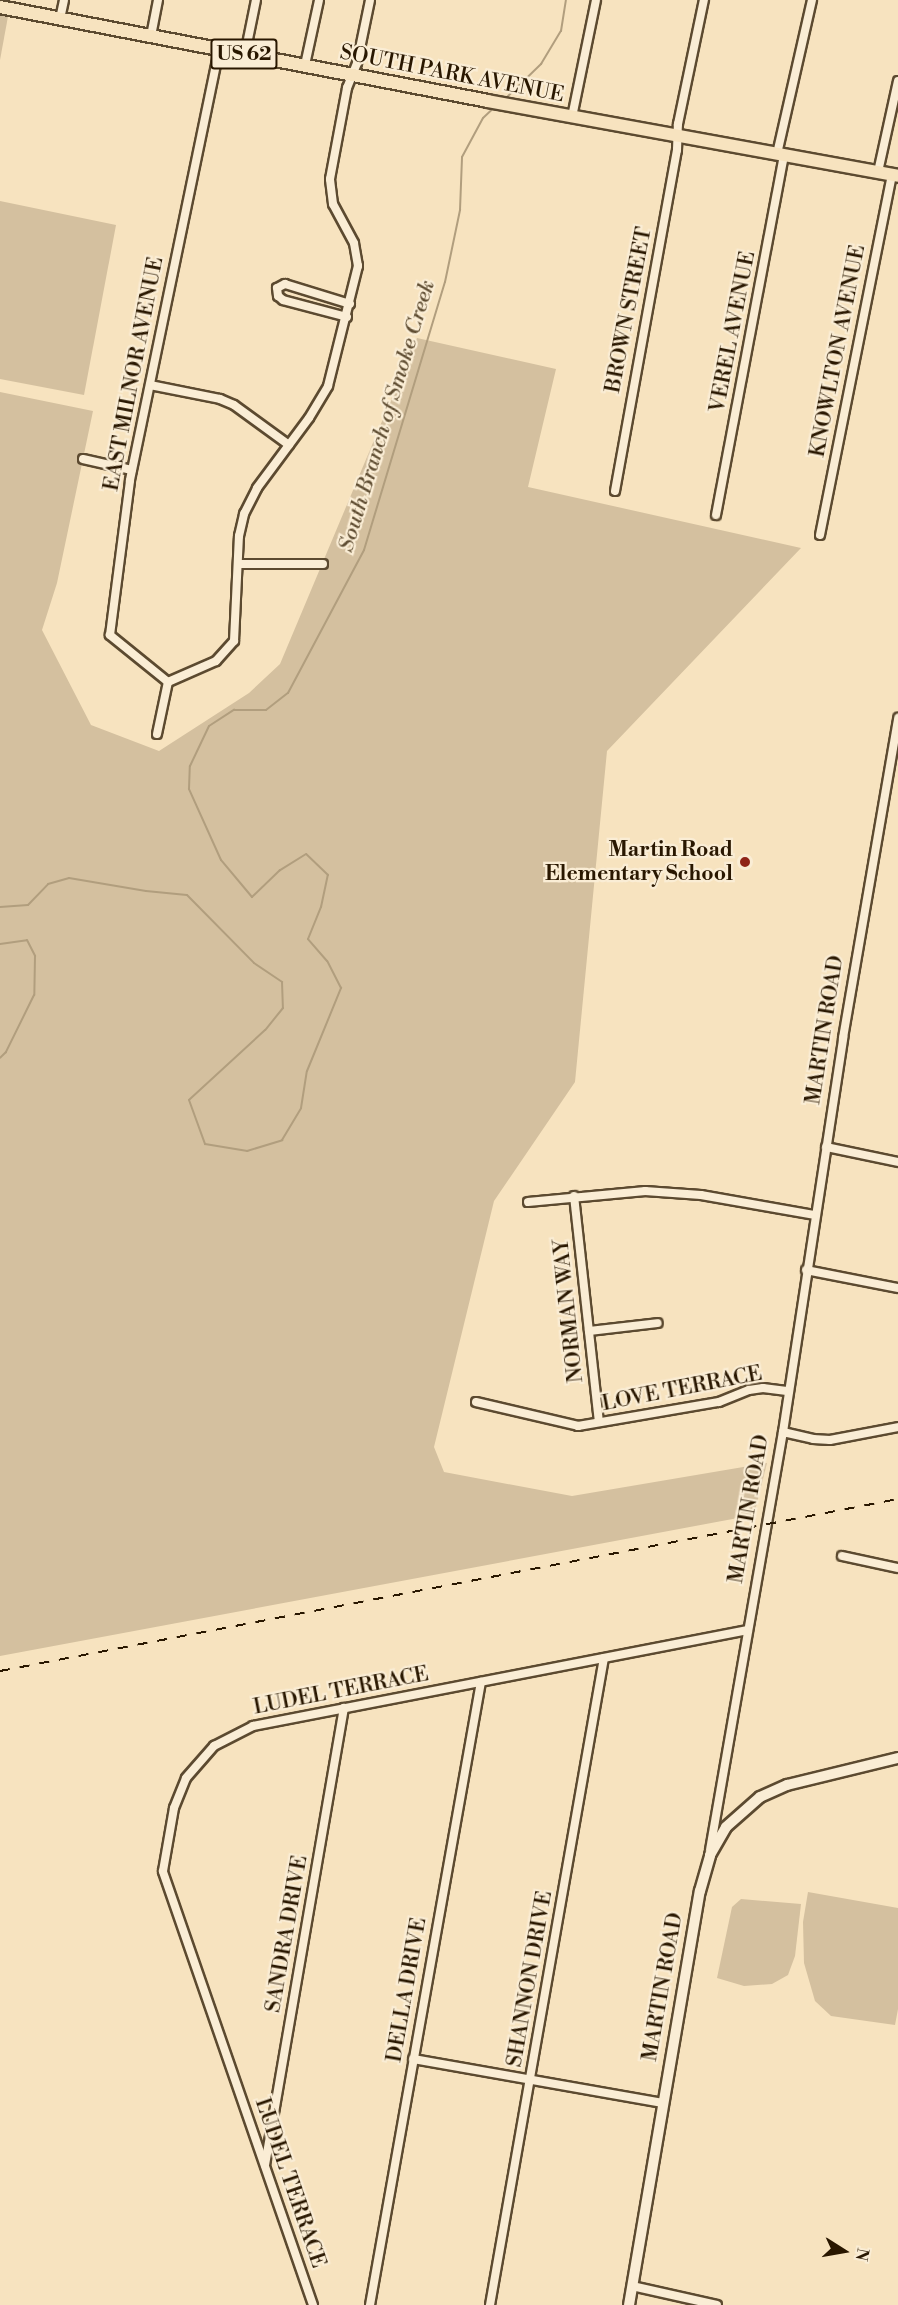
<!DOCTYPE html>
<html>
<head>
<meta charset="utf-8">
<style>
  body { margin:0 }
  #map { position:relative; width:898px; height:2305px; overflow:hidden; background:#f7e3bf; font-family:"Libre Bodoni",serif }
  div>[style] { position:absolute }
  .green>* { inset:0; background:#d4c09f }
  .stream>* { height:2px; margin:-1px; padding:0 1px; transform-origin:1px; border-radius:1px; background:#b19e7e }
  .roads { filter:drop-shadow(2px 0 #5c4a30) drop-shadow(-2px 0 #5c4a30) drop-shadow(0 2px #5c4a30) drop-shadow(0 -2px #5c4a30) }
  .street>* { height:8px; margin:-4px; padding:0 4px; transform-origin:4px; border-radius:4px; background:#faedd5 }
  .secondary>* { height:10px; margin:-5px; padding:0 5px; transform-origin:5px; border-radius:5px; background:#faedd5 }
  .primary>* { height:12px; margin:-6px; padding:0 6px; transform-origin:6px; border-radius:6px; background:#f7e3bf }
  .rail>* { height:2px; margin-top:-1px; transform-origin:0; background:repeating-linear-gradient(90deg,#291700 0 10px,transparent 0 20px) }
  .dots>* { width:16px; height:16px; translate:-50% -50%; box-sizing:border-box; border:3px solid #faedd5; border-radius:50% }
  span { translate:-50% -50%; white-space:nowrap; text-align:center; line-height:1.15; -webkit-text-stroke:4.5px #faedd5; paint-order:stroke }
  .shield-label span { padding:2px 4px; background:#faedd5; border:2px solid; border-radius:4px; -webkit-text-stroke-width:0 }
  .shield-label { font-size:20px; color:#291700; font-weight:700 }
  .street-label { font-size:21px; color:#291700 }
  .poi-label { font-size:21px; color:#291700; font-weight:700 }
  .right { translate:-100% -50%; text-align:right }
  .water-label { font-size:22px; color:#5f4d32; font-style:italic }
  .north { position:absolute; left:814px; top:2221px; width:60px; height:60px; -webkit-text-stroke:4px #faedd5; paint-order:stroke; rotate:101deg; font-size:16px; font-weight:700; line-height:24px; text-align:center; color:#291700 }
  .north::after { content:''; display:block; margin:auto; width:21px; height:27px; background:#291700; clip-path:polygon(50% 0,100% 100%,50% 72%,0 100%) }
</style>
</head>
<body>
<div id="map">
  <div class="green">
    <div style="clip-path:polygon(0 0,11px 0,0 60px)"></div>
    <div style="clip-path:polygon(0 201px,116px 225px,84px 395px,0 379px)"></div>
    <div style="clip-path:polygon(417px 338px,556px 369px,528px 487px,801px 548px,607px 751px,575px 1082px,494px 1201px,434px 1447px,444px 1472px,572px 1496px,767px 1463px,754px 1515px,0 1656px,0 392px,93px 411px,57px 583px,42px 630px,91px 725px,159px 751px,249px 693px,280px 664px)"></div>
    <div style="clip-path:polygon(808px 1892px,898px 1908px,898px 2009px,895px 2025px,831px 2016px,815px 2001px,804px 1963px,803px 1922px)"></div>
    <div style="clip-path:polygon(741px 1899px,801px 1904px,795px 1956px,788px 1975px,772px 1984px,744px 1986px,717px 1978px,732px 1907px)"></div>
  </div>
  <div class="stream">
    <div style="left:504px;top:100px;width:52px;rotate:-44.2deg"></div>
    <div style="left:541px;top:64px;width:39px;rotate:-59deg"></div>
    <div style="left:561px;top:31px;width:31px;rotate:-81deg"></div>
    <div style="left:0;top:907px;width:28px;rotate:-4deg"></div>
    <div style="left:28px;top:905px;width:29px;rotate:-46deg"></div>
    <div style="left:48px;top:884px;width:22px;rotate:-16deg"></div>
    <div style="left:69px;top:878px;width:78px;rotate:9.6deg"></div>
    <div style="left:146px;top:891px;width:41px;rotate:5.6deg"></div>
    <div style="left:187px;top:895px;width:95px;rotate:45.4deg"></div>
    <div style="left:254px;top:963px;width:34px;rotate:34deg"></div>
    <div style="left:282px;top:982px;width:26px;rotate:88deg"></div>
    <div style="left:283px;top:1008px;width:28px;rotate:129deg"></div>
    <div style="left:265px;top:1030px;width:103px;rotate:137.4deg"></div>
    <div style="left:189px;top:1100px;width:47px;rotate:70deg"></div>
    <div style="left:205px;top:1144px;width:43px;rotate:9.5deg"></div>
    <div style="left:247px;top:1151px;width:37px;rotate:-17deg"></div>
    <div style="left:282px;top:1140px;width:37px;rotate:-59deg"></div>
    <div style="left:301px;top:1108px;width:37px;rotate:-81deg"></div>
    <div style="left:307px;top:1071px;width:90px;rotate:-67.7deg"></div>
    <div style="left:341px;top:988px;width:30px;rotate:-117deg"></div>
    <div style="left:327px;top:961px;width:29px;rotate:-131deg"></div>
    <div style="left:308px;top:939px;width:35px;rotate:-68deg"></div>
    <div style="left:321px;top:907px;width:33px;rotate:-78deg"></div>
    <div style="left:328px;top:875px;width:30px;rotate:-136deg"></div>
    <div style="left:306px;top:854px;width:31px;rotate:148deg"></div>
    <div style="left:280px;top:870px;width:39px;rotate:136deg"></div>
    <div style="left:252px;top:897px;width:48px;rotate:-130deg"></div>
    <div style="left:221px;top:860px;width:78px;rotate:-114.3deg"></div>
    <div style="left:189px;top:789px;width:23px;rotate:-88deg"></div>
    <div style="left:190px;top:766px;width:44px;rotate:-64.6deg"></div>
    <div style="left:209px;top:726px;width:30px;rotate:-33deg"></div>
    <div style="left:234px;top:710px;width:32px"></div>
    <div style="left:266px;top:710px;width:28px;rotate:-38deg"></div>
    <div style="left:288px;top:693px;width:162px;rotate:-62deg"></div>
    <div style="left:364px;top:550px;width:280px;rotate:-73.2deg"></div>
    <div style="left:445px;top:282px;width:74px;rotate:-78.2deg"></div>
    <div style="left:460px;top:210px;width:53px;rotate:-87.8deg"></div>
    <div style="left:462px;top:157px;width:44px;rotate:-61.7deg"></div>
    <div style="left:483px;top:118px;width:16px;rotate:-43deg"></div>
    <div style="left:0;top:944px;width:27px;rotate:-8deg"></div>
    <div style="left:27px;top:940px;width:18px;rotate:63deg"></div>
    <div style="left:35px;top:956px;width:39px;rotate:91deg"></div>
    <div style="left:34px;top:995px;width:64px;rotate:116.2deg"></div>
    <div style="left:6px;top:1052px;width:8px;rotate:135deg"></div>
  </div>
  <div class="roads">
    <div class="street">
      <div style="left:60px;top:19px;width:19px;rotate:-78deg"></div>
      <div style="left:151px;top:36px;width:37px;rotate:-79deg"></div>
      <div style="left:245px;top:54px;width:55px;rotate:-78.5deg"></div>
      <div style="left:305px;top:65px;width:66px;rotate:-77.8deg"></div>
      <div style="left:572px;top:117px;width:119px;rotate:-78.4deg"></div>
      <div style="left:777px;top:154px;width:158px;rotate:-77.2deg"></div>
      <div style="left:878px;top:172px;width:93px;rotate:-77.6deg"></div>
      <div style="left:347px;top:317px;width:66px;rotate:-165.1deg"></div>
      <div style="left:283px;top:300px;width:6px;rotate:-141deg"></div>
      <div style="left:278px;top:296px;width:8px;rotate:-97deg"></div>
      <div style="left:277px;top:288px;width:9px;rotate:-27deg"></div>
      <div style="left:285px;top:284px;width:68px;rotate:17.1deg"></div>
      <div style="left:150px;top:385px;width:71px;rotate:11.3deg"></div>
      <div style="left:220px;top:399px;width:15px;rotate:23deg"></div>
      <div style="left:234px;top:405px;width:68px;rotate:36deg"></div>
      <div style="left:83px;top:459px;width:50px;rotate:12.7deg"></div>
      <div style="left:615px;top:491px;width:347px;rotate:-79.7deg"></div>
      <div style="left:677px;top:150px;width:26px;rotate:-88deg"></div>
      <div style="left:678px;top:124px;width:127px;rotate:-78.2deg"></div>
      <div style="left:716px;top:515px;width:366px;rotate:-79.3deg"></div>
      <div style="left:820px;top:535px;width:368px;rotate:-78.7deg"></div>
      <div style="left:238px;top:564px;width:85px"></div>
      <div style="left:168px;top:682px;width:52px;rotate:-23.6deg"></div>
      <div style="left:216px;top:661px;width:27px;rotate:-48deg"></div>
      <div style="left:234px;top:641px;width:105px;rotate:-87.3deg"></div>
      <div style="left:239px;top:536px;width:23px;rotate:-77deg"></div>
      <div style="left:244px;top:514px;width:29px;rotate:-63deg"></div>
      <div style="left:257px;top:488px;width:87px;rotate:-53.4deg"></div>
      <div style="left:309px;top:418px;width:37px;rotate:-59deg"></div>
      <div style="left:328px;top:386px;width:124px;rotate:-76deg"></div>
      <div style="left:358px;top:266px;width:23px;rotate:-100deg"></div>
      <div style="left:354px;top:243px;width:44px;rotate:-118.3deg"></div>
      <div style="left:333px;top:204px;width:25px;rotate:-97deg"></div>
      <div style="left:330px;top:179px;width:93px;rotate:-79.4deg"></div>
      <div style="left:347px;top:88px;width:27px;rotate:-68deg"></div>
      <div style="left:357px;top:63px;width:64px;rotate:-78.3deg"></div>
      <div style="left:168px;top:682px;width:75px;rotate:-141deg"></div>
      <div style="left:110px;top:635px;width:156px;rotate:-82.6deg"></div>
      <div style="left:130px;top:480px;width:440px;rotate:-78.3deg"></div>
      <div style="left:157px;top:734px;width:53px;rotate:-78.1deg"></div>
      <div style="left:826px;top:1147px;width:74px;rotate:11.8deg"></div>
      <div style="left:574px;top:1196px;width:227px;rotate:83.7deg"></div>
      <div style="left:528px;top:1202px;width:118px;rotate:-5.4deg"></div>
      <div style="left:645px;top:1191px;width:56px;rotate:4.1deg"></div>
      <div style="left:701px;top:1195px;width:116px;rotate:10deg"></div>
      <div style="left:806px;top:1270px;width:94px;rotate:11.1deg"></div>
      <div style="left:589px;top:1331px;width:69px;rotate:-6.6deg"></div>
      <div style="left:476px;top:1402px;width:105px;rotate:13.2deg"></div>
      <div style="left:578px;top:1426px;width:143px;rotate:-9.7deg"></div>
      <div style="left:719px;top:1402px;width:32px;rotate:-22deg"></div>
      <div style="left:749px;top:1390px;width:14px;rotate:-8deg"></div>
      <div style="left:763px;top:1388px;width:26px;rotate:7deg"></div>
      <div style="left:783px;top:1432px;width:31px;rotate:13deg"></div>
      <div style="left:813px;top:1439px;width:17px;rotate:3deg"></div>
      <div style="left:830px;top:1440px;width:69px;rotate:-10.8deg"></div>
      <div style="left:842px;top:1556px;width:57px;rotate:12.1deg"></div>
      <div style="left:710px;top:1850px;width:424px;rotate:-80.1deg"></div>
      <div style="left:783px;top:1432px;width:399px;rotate:-81.3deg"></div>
      <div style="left:843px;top:1038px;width:325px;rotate:-80.2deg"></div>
      <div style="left:413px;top:2059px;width:254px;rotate:10deg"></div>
      <div style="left:265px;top:2165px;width:464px;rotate:-80.2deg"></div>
      <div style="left:632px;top:2286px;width:87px;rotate:12.6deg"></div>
      <div style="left:313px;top:2305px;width:459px;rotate:-109.1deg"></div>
      <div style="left:163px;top:1871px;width:64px;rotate:-80.1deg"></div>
      <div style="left:174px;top:1808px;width:32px;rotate:-68deg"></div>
      <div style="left:186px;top:1778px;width:43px;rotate:-48.8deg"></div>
      <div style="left:214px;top:1746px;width:44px;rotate:-27.1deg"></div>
      <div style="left:253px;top:1726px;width:504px;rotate:-10.98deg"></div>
      <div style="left:370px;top:2305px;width:633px;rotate:-79.9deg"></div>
      <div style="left:490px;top:2305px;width:657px;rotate:-80.01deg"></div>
    </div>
    <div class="secondary">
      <div style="left:629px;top:2305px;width:420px;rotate:-80.3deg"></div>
      <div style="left:700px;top:1891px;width:37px;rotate:-74deg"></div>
      <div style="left:710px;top:1855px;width:32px;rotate:-60deg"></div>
      <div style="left:726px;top:1827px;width:45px;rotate:-41.4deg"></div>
      <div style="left:760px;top:1797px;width:30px;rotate:-24deg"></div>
      <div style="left:787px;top:1785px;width:114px;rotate:-13.7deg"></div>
    </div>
    <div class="primary">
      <div style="left:0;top:7px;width:496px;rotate:10.9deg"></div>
      <div style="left:487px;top:101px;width:418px;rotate:10.3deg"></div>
    </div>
  </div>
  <div class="rail">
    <div style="left:0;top:1671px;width:914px;rotate:-10.84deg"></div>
  </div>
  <div class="dots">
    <div style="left:745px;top:862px;background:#8f2418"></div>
  </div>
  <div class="shield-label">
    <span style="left:244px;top:54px">US 62</span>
  </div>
  <div class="street-label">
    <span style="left:452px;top:74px;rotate:11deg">SOUTH PARK AVENUE</span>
    <span style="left:629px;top:310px;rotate:-79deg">BROWN STREET</span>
    <span style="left:733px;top:332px;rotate:-79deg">VEREL AVENUE</span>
    <span style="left:838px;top:351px;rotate:-79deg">KNOWLTON AVENUE</span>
    <span style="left:134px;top:374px;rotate:-79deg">EAST MILNOR AVENUE</span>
    <span style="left:825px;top:1030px;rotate:-81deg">MARTIN ROAD</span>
    <span style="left:569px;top:1311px;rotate:-96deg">NORMAN WAY</span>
    <span style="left:682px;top:1389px;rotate:-11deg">LOVE TERRACE</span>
    <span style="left:749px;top:1509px;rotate:-80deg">MARTIN ROAD</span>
    <span style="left:341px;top:1691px;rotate:-11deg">LUDEL TERRACE</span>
    <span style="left:287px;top:1934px;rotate:-80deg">SANDRA DRIVE</span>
    <span style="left:530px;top:1979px;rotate:-80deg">SHANNON DRIVE</span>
    <span style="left:663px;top:1987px;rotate:-80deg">MARTIN ROAD</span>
    <span style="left:407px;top:1990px;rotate:-80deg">DELLA DRIVE</span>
    <span style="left:290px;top:2183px;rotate:71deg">LUDEL TERRACE</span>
  </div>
  <div class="poi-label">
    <span class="right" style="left:733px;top:862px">Martin Road<br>Elementary School</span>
  </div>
  <div class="water-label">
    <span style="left:387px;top:416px;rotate:-73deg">South Branch of Smoke Creek</span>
  </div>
  <div class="north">N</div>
</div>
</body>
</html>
